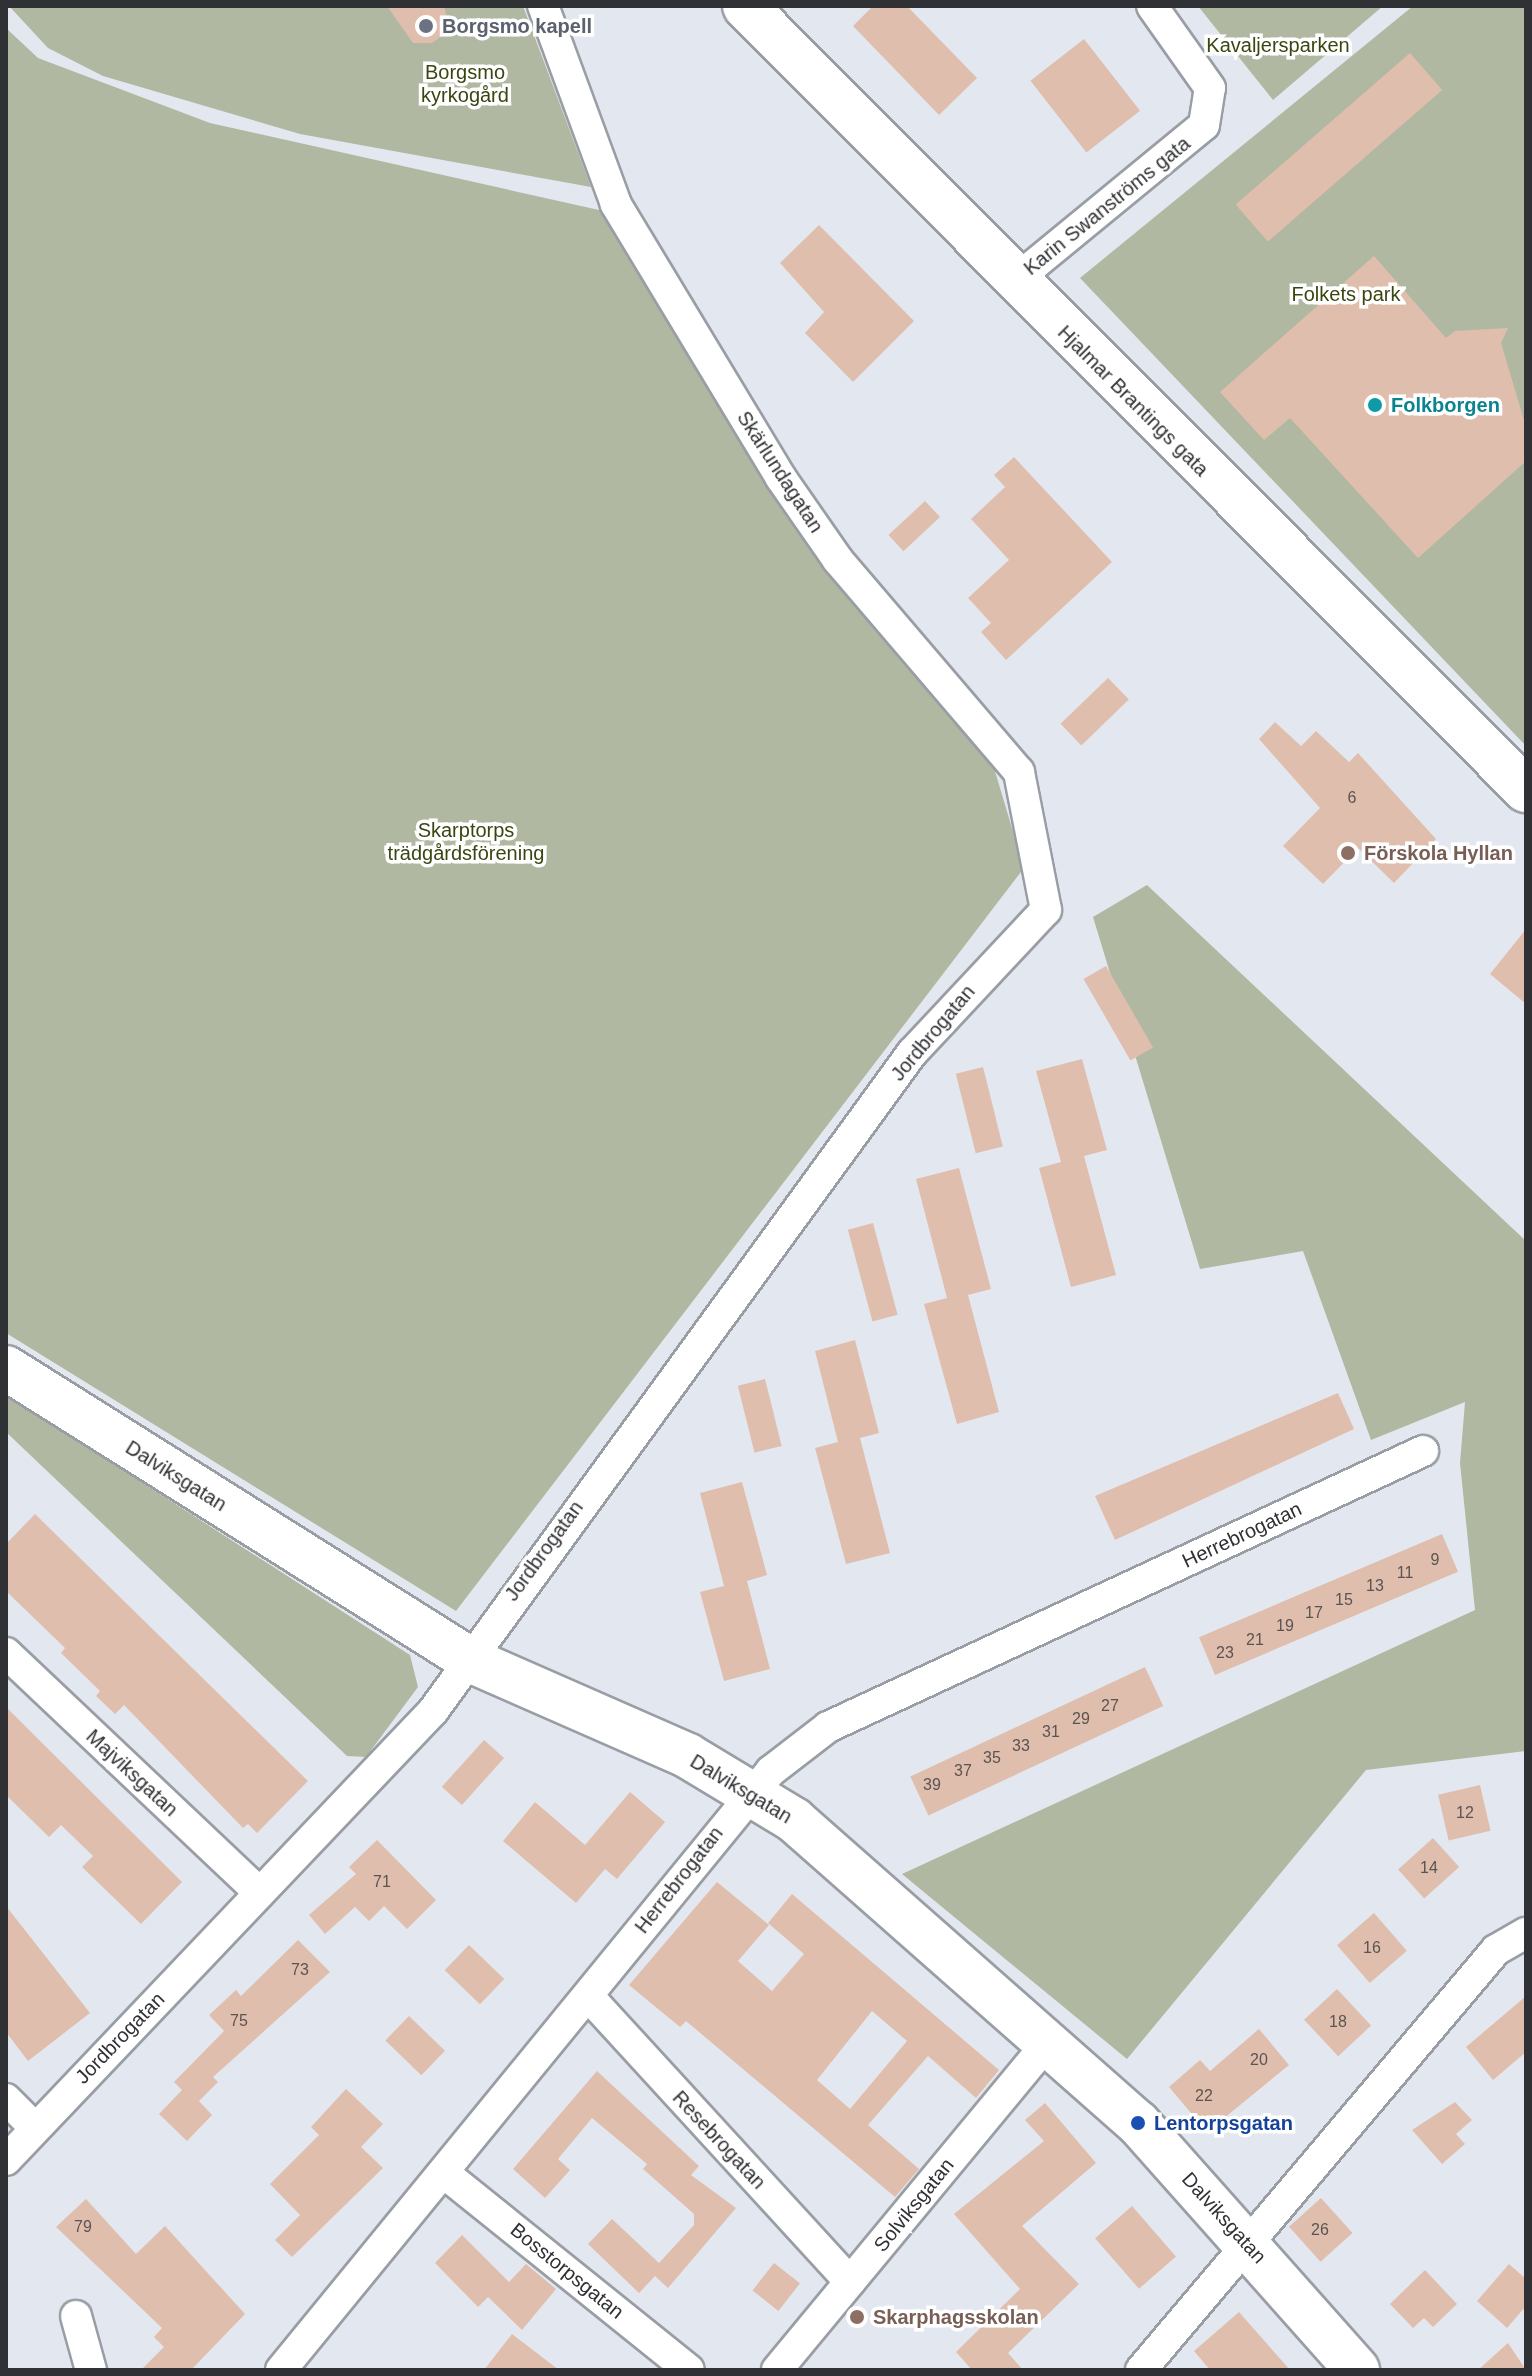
<!DOCTYPE html>
<html>
<head>
<meta charset="utf-8">
<style>
  body { margin:0 }
  #map { position:relative; width:1532px; height:2376px; overflow:hidden; background:#e3e8f0; font-family:Arial,sans-serif }
  div>[style] { position:absolute }
  .green>* { inset:0; background:#b1b8a1 }
  .building>* { inset:0; background:#e0bead; transform-origin:0 0 }
  .roads { filter:drop-shadow(2px 0 #999ea5) drop-shadow(-2px 0 #999ea5) drop-shadow(0 2px #999ea5) drop-shadow(0 -2px #999ea5) }
  .street>* { height:30px; margin:-15px; padding:0 15px; transform-origin:15px; border-radius:15px; background:#fff }
  .secondary>* { height:44px; margin:-22px; padding:0 22px; transform-origin:22px; border-radius:22px; background:#fff }
  .dots>* { width:22px; height:22px; translate:-50% -50%; box-sizing:border-box; border:4px solid #fff; border-radius:50% }
  span { translate:-50% -50%; white-space:nowrap; text-align:center; line-height:1.15; -webkit-text-stroke:7px #fff; paint-order:stroke }
  .number-label { font-size:16px; color:#5b5452 }
  .number-label span { -webkit-text-stroke-width:0 }
  .worship-label { font-size:20px; color:#5b616d; font-weight:700 }
  .left { translate:0 -50%; text-align:left }
  .park-label { font-size:20px; color:#3a4611 }
  .street-label { font-size:20px; color:#2f3134 }
  .culture-label { font-size:20px; color:#0d838f; font-weight:700 }
  .education-label { font-size:20px; color:#785e54; font-weight:700 }
  .transit-label { font-size:20px; color:#164399; font-weight:700 }
  .frame { position:absolute; inset:0; border:8px solid #2f3134; pointer-events:none }
</style>
</head>
<body>
<div id="map">
  <div class="green">
    <div style="clip-path:polygon(9px 6px,523px 6px,591px 187px,300px 134px,103px 76px,48px 48px)"></div>
    <div style="clip-path:polygon(1198px 6px,1383px 6px,1273px 100px)"></div>
    <div style="clip-path:polygon(1413px 6px,1526px 6px,1526px 746px,1080px 278px)"></div>
    <div style="clip-path:polygon(6px 28px,38px 58px,210px 123px,608px 212px,771px 487px,994px 768px,1024px 868px,456px 1611px,6px 1333px)"></div>
    <div style="clip-path:polygon(1147px 885px,1526px 1241px,1526px 1751px,1366px 1770px,1127px 2059px,902px 1874px,1475px 1610px,1460px 1463px,1465px 1402px,1371px 1440px,1303px 1251px,1200px 1269px,1093px 917px)"></div>
    <div style="clip-path:polygon(6px 1395px,410px 1655px,418px 1687px,366px 1757px,347px 1756px,6px 1432px)"></div>
  </div>
  <div class="building">
    <div style="clip-path:polygon(387px 6px,444px 6px,450px 30px,432px 43px,413px 43px)"></div>
    <div style="clip-path:polygon(873px 6px,907px 6px,977px 78px,939px 115px,853px 26px)"></div>
    <div style="left:1084px;top:39px;width:91px;height:68px;rotate:52deg"></div>
    <div style="left:1410px;top:53px;width:49px;height:231px;rotate:49deg"></div>
    <div style="clip-path:polygon(819px 225px,914px 321px,853px 382px,805px 333px,824px 312px,780px 263px)"></div>
    <div style="clip-path:polygon(1374px 256px,1446px 338px,1455px 331px,1508px 328px,1501px 343px,1526px 427px,1526px 461px,1418px 558px,1290px 418px,1264px 440px,1220px 392px)"></div>
    <div style="clip-path:polygon(1014px 457px,1112px 562px,1006px 660px,981px 632px,991px 623px,968px 598px,1009px 560px,971px 519px,1005px 487px,994px 475px)"></div>
    <div style="left:925px;top:501px;width:22px;height:50px;rotate:47deg"></div>
    <div style="left:1108px;top:678px;width:30px;height:66px;rotate:46deg"></div>
    <div style="clip-path:polygon(1275px 722px,1301px 746px,1316px 731px,1349px 762px,1358px 753px,1436px 839px,1394px 883px,1358px 848px,1323px 884px,1283px 846px,1320px 808px,1259px 739px)"></div>
    <div style="clip-path:polygon(1526px 929px,1526px 1004px,1490px 974px)"></div>
    <div style="left:1106px;top:966px;width:94px;height:26px;rotate:60deg"></div>
    <div style="clip-path:polygon(1082px 1059px,1107px 1150px,1084px 1156px,1116px 1275px,1071px 1287px,1039px 1168px,1061px 1162px,1036px 1071px)"></div>
    <div style="left:983px;top:1067px;width:82px;height:28px;rotate:76deg"></div>
    <div style="clip-path:polygon(959px 1168px,991px 1289px,968px 1295px,999px 1412px,957px 1424px,924px 1304px,947px 1298px,916px 1179px)"></div>
    <div style="left:873px;top:1223px;width:95px;height:26px;rotate:75deg"></div>
    <div style="clip-path:polygon(855px 1340px,879px 1433px,860px 1438px,890px 1553px,846px 1564px,815px 1448px,838px 1442px,815px 1351px)"></div>
    <div style="left:765px;top:1379px;width:69px;height:28px;rotate:76deg"></div>
    <div style="clip-path:polygon(1338px 1393px,1354px 1429px,1115px 1540px,1095px 1496px)"></div>
    <div style="clip-path:polygon(742px 1482px,767px 1575px,747px 1581px,770px 1669px,724px 1681px,700px 1592px,724px 1586px,700px 1493px)"></div>
    <div style="clip-path:polygon(35px 1514px,308px 1781px,257px 1833px,248px 1824px,243px 1828px,124px 1705px,115px 1714px,96px 1696px,100px 1691px,61px 1653px,65px 1648px,6px 1591px,6px 1544px)"></div>
    <div style="left:1442px;top:1534px;width:41px;height:264px;rotate:67deg"></div>
    <div style="left:1145px;top:1667px;width:43px;height:259px;rotate:65deg"></div>
    <div style="clip-path:polygon(6px 1707px,182px 1882px,141px 1924px,82px 1867px,93px 1856px,61px 1825px,49px 1837px,6px 1795px)"></div>
    <div style="left:484px;top:1740px;width:27px;height:63px;rotate:42deg"></div>
    <div style="left:1480px;top:1785px;width:47px;height:43px;rotate:77deg"></div>
    <div style="clip-path:polygon(630px 1792px,665px 1822px,617px 1879px,605px 1869px,576px 1903px,503px 1841px,535px 1802px,585px 1845px)"></div>
    <div style="left:1433px;top:1838px;width:39px;height:47px;rotate:48deg"></div>
    <div style="clip-path:polygon(377px 1840px,436px 1900px,407px 1929px,384px 1906px,369px 1921px,355px 1907px,325px 1934px,309px 1915px,356px 1874px,349px 1867px)"></div>
    <div style="clip-path:polygon(evenodd,717px 1882px,769px 1925px,738px 1961px,772px 1991px,804px 1954px,768px 1923px,792px 1894px,999px 2070px,976px 2098px,928px 2056px,868px 2125px,919px 2169px,895px 2197px,686px 2021px,680px 2027px,629px 1985px,717px 1882px,872px 2011px,907px 2041px,850px 2109px,817px 2080px,872px 2011px)"></div>
    <div style="clip-path:polygon(6px 1906px,90px 2013px,28px 2061px,6px 2032px)"></div>
    <div style="left:1374px;top:1913px;width:50px;height:49px;rotate:49deg"></div>
    <div style="clip-path:polygon(298px 1940px,330px 1972px,213px 2077px,218px 2082px,199px 2101px,212px 2115px,187px 2141px,159px 2114px,182px 2090px,174px 2082px,224px 2031px,209px 2015px,236px 1990px,241px 1996px)"></div>
    <div style="left:469px;top:1945px;width:49px;height:35px;rotate:44deg"></div>
    <div style="left:1337px;top:1989px;width:50px;height:45px;rotate:47deg"></div>
    <div style="clip-path:polygon(1526px 1996px,1526px 2052px,1493px 2080px,1466px 2047px)"></div>
    <div style="left:409px;top:2016px;width:50px;height:34px;rotate:44deg"></div>
    <div style="clip-path:polygon(1259px 2029px,1289px 2065px,1207px 2132px,1169px 2087px,1200px 2060px,1210px 2071px)"></div>
    <div style="clip-path:polygon(597px 2071px,699px 2166px,691px 2175px,736px 2208px,668px 2288px,655px 2276px,639px 2293px,588px 2244px,612px 2219px,659px 2263px,694px 2225px,694px 2214px,643px 2169px,647px 2164px,592px 2118px,558px 2159px,570px 2170px,545px 2198px,513px 2169px)"></div>
    <div style="clip-path:polygon(346px 2089px,383px 2124px,361px 2147px,383px 2168px,292px 2257px,275px 2240px,300px 2215px,270px 2184px,319px 2135px,311px 2127px)"></div>
    <div style="clip-path:polygon(1455px 2102px,1472px 2120px,1456px 2134px,1465px 2144px,1442px 2164px,1412px 2130px)"></div>
    <div style="clip-path:polygon(1045px 2103px,1096px 2163px,1022px 2226px,1079px 2284px,1008px 2353px,1023px 2370px,972px 2370px,956px 2352px,1020px 2289px,954px 2214px,1044px 2141px,1025px 2120px)"></div>
    <div style="left:1321px;top:2198px;width:47px;height:43px;rotate:48deg"></div>
    <div style="clip-path:polygon(86px 2199px,136px 2254px,165px 2226px,245px 2314px,191px 2370px,141px 2370px,164px 2347px,154px 2337px,162px 2328px,56px 2227px)"></div>
    <div style="left:1132px;top:2206px;width:67px;height:49px;rotate:49deg"></div>
    <div style="clip-path:polygon(462px 2235px,509px 2282px,526px 2264px,556px 2289px,522px 2330px,488px 2297px,478px 2307px,435px 2263px)"></div>
    <div style="left:774px;top:2263px;width:33px;height:35px;rotate:38deg"></div>
    <div style="clip-path:polygon(1509px 2264px,1526px 2279px,1526px 2306px,1507px 2328px,1477px 2301px)"></div>
    <div style="clip-path:polygon(1425px 2270px,1457px 2304px,1433px 2327px,1424px 2318px,1413px 2328px,1390px 2304px)"></div>
    <div style="clip-path:polygon(1239px 2312px,1290px 2370px,1210px 2370px,1194px 2351px)"></div>
    <div style="clip-path:polygon(512px 2334px,559px 2370px,484px 2370px)"></div>
    <div style="clip-path:polygon(1508px 2343px,1526px 2370px,1478px 2370px)"></div>
  </div>
  <div class="roads">
    <div class="street">
      <div style="left:1013px;top:282px;width:247px;rotate:-39.4deg"></div>
      <div style="left:1204px;top:125px;width:37px;rotate:-81deg"></div>
      <div style="left:1210px;top:88px;width:100px;rotate:-125.3deg"></div>
      <div style="left:6px;top:1653px;width:348px;rotate:43.4deg"></div>
      <div style="left:589px;top:1997px;width:386px;rotate:47.5deg"></div>
      <div style="left:6px;top:2099px;width:41px;rotate:45deg"></div>
      <div style="left:6px;top:2160px;width:620px;rotate:-46.44deg"></div>
      <div style="left:433px;top:1711px;width:814px;rotate:-53.95deg"></div>
      <div style="left:912px;top:1053px;width:196px;rotate:-46.9deg"></div>
      <div style="left:1046px;top:910px;width:141px;rotate:-101.1deg"></div>
      <div style="left:1019px;top:772px;width:279px;rotate:-130.5deg"></div>
      <div style="left:838px;top:560px;width:100px;rotate:-124.8deg"></div>
      <div style="left:781px;top:478px;width:320px;rotate:-121.1deg"></div>
      <div style="left:616px;top:204px;width:211px;rotate:-110.2deg"></div>
      <div style="left:444px;top:2173px;width:314px;rotate:38.8deg"></div>
      <div style="left:76px;top:2316px;width:56px;rotate:74.5deg"></div>
      <div style="left:281px;top:2370px;width:774px;rotate:-50.72deg"></div>
      <div style="left:771px;top:1771px;width:72px;rotate:-37.7deg"></div>
      <div style="left:828px;top:1727px;width:656px;rotate:-24.88deg"></div>
      <div style="left:777px;top:2370px;width:428px;rotate:-50.4deg"></div>
      <div style="left:1141px;top:2370px;width:550px;rotate:-49.79deg"></div>
      <div style="left:1496px;top:1950px;width:34px;rotate:-30deg"></div>
    </div>
    <div class="secondary">
      <div style="left:745px;top:6px;width:1107px;rotate:45.11deg"></div>
      <div style="left:6px;top:1368px;width:550px;rotate:32.16deg"></div>
      <div style="left:472px;top:1661px;width:236px;rotate:23.7deg"></div>
      <div style="left:688px;top:1756px;width:124px;rotate:31.1deg"></div>
      <div style="left:794px;top:1820px;width:458px;rotate:41.4deg"></div>
      <div style="left:1138px;top:2123px;width:330px;rotate:48.4deg"></div>
    </div>
  </div>
  <div class="dots">
    <div style="left:426px;top:26px;background:#6b7280"></div>
    <div style="left:1375px;top:405px;background:#0f9aa8"></div>
    <div style="left:1348px;top:853px;background:#8d6e63"></div>
    <div style="left:1138px;top:2123px;background:#1a4fb4"></div>
    <div style="left:857px;top:2317px;background:#8d6e63"></div>
  </div>
  <div class="number-label">
    <span style="left:1352px;top:798px">6</span>
    <span style="left:1435px;top:1560px">9</span>
    <span style="left:1405px;top:1573px">11</span>
    <span style="left:1375px;top:1586px">13</span>
    <span style="left:1344px;top:1600px">15</span>
    <span style="left:1314px;top:1613px">17</span>
    <span style="left:1285px;top:1626px">19</span>
    <span style="left:1255px;top:1640px">21</span>
    <span style="left:1225px;top:1653px">23</span>
    <span style="left:1110px;top:1706px">27</span>
    <span style="left:1081px;top:1719px">29</span>
    <span style="left:1051px;top:1732px">31</span>
    <span style="left:1021px;top:1746px">33</span>
    <span style="left:992px;top:1758px">35</span>
    <span style="left:963px;top:1771px">37</span>
    <span style="left:932px;top:1785px">39</span>
    <span style="left:1465px;top:1813px">12</span>
    <span style="left:1429px;top:1868px">14</span>
    <span style="left:382px;top:1882px">71</span>
    <span style="left:1372px;top:1948px">16</span>
    <span style="left:300px;top:1970px">73</span>
    <span style="left:239px;top:2021px">75</span>
    <span style="left:1338px;top:2022px">18</span>
    <span style="left:1259px;top:2060px">20</span>
    <span style="left:1204px;top:2096px">22</span>
    <span style="left:83px;top:2227px">79</span>
    <span style="left:1320px;top:2230px">26</span>
  </div>
  <div class="worship-label">
    <span class="left" style="left:442px;top:26px">Borgsmo kapell</span>
  </div>
  <div class="park-label">
    <span style="left:1278px;top:45px">Kavaljersparken</span>
    <span style="left:465px;top:84px">Borgsmo<br>kyrkogård</span>
    <span style="left:1346px;top:294px">Folkets park</span>
    <span style="left:466px;top:842px">Skarptorps<br>trädgårdsförening</span>
  </div>
  <div class="street-label">
    <span style="left:1107px;top:206px;rotate:-39deg">Karin Swanströms gata</span>
    <span style="left:1133px;top:401px;rotate:45deg">Hjalmar Brantings gata</span>
    <span style="left:780px;top:472px;rotate:57deg">Skärlundagatan</span>
    <span style="left:933px;top:1033px;rotate:-50deg">Jordbrogatan</span>
    <span style="left:176px;top:1476px;rotate:32deg">Dalviksgatan</span>
    <span style="left:1242px;top:1535px;rotate:-25deg">Herrebrogatan</span>
    <span style="left:544px;top:1551px;rotate:-54deg">Jordbrogatan</span>
    <span style="left:132px;top:1773px;rotate:43deg">Majviksgatan</span>
    <span style="left:741px;top:1789px;rotate:31deg">Dalviksgatan</span>
    <span style="left:679px;top:1880px;rotate:-52deg">Herrebrogatan</span>
    <span style="left:120px;top:2038px;rotate:-46deg">Jordbrogatan</span>
    <span style="left:719px;top:2140px;rotate:47deg">Resebrogatan</span>
    <span style="left:914px;top:2205px;rotate:-51deg">Solviksgatan</span>
    <span style="left:1224px;top:2218px;rotate:48deg">Dalviksgatan</span>
    <span style="left:567px;top:2271px;rotate:39deg">Bosstorpsgatan</span>
  </div>
  <div class="culture-label">
    <span class="left" style="left:1391px;top:405px">Folkborgen</span>
  </div>
  <div class="education-label">
    <span class="left" style="left:1364px;top:853px">Förskola Hyllan</span>
    <span class="left" style="left:873px;top:2317px">Skarphagsskolan</span>
  </div>
  <div class="transit-label">
    <span class="left" style="left:1154px;top:2123px">Lentorpsgatan</span>
  </div>
  <div class="frame"></div>
</div>
</body>
</html>
